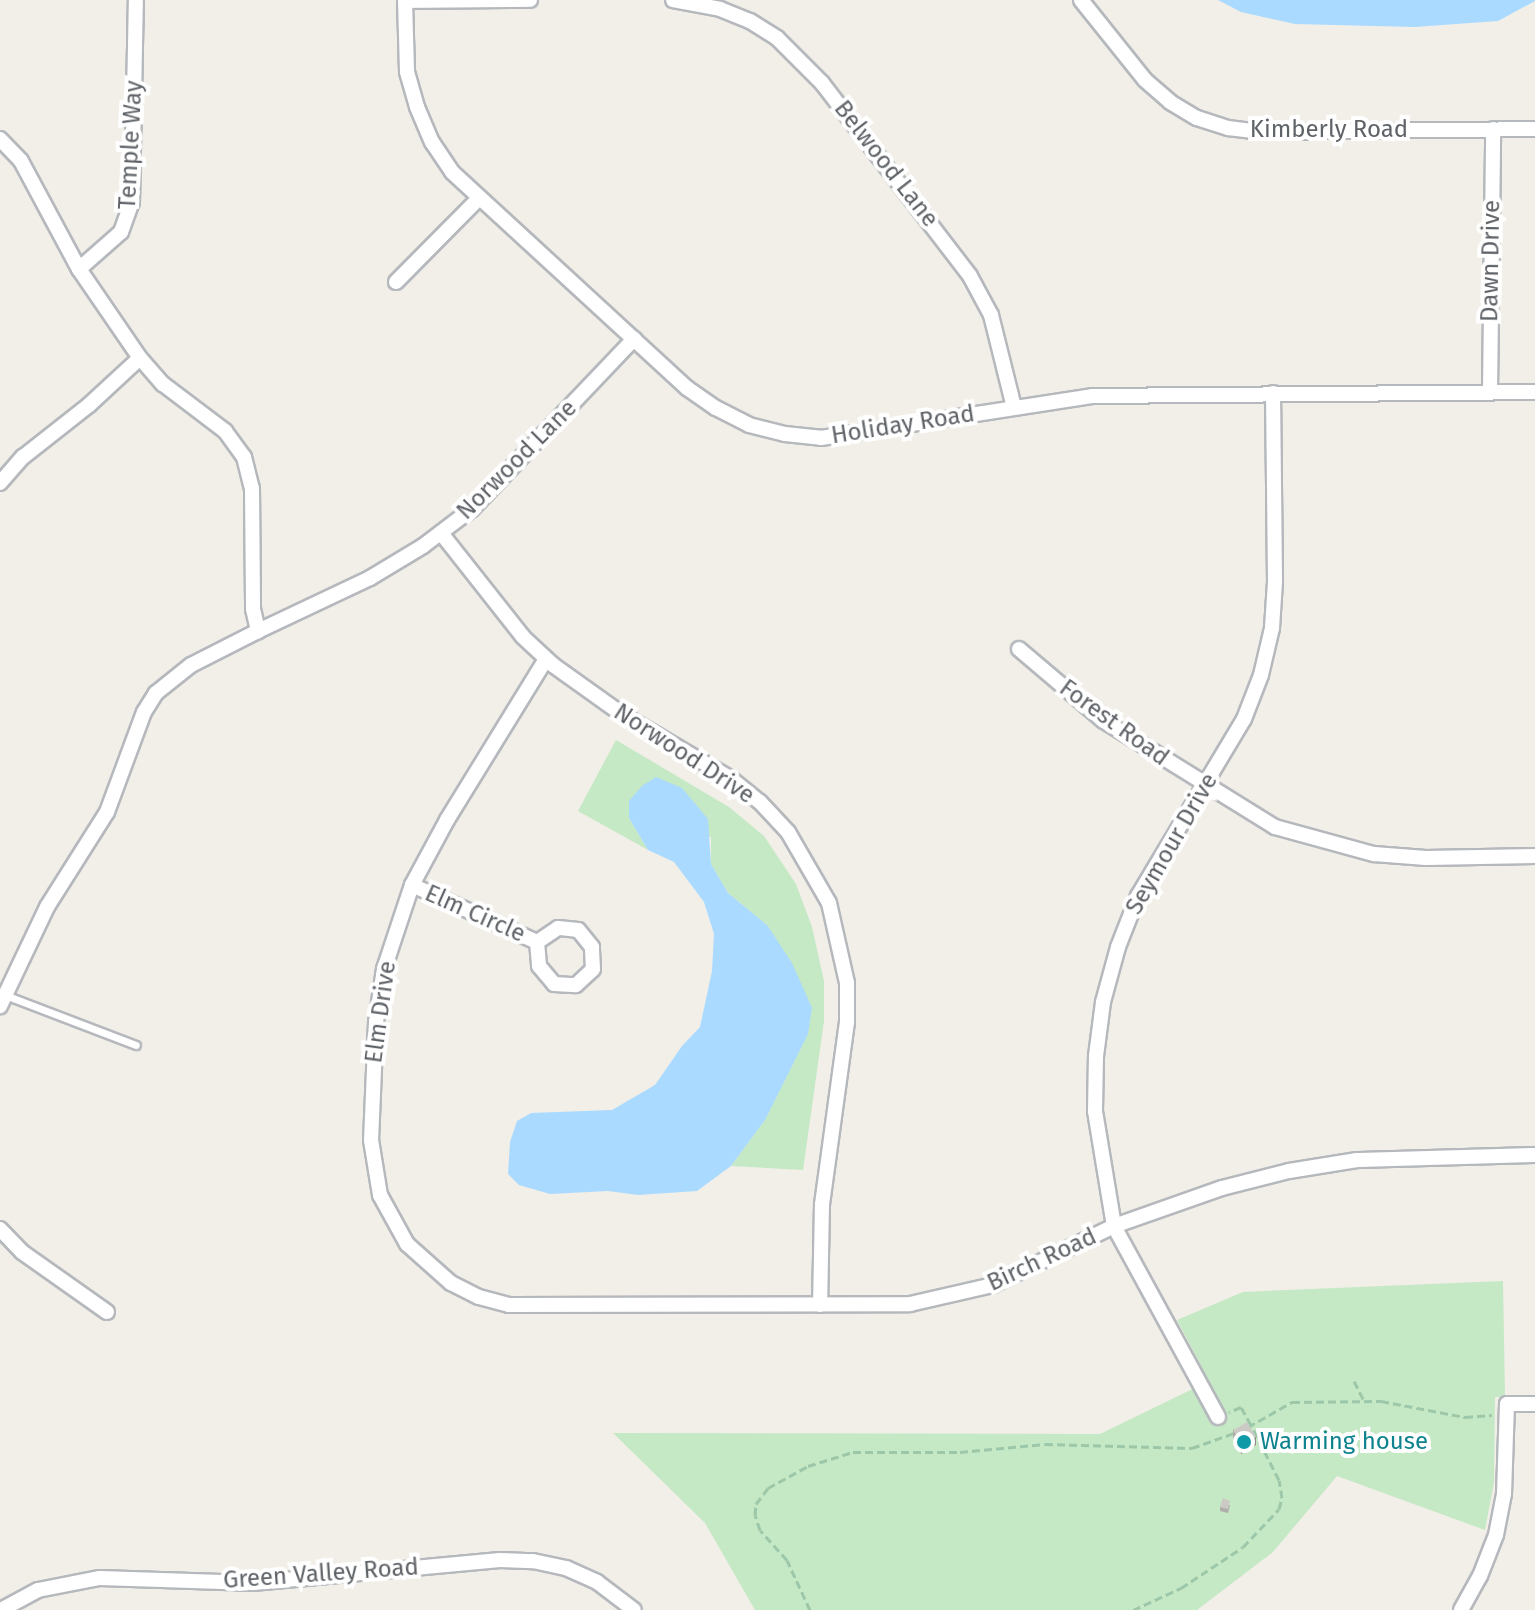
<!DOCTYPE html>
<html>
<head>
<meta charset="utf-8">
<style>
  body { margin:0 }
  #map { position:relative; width:1535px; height:1610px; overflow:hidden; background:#f1efe8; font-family:"Fira Sans",sans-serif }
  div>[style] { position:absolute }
  .green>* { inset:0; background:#c5e8c5 }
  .water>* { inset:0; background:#aadaff }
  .path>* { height:3px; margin-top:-1.5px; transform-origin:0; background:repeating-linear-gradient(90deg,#9cc7a9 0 8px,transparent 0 12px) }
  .roads { filter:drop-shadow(2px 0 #b5b8bc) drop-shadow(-2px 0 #b5b8bc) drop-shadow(0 2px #b5b8bc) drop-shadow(0 -2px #b5b8bc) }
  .lane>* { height:7px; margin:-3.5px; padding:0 3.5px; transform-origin:3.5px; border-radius:3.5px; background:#fff }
  .street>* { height:14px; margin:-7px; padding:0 7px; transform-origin:7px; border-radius:7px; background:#fff }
  .wall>* { inset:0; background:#afaea9 }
  .shaded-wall>* { inset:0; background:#8f8d8a }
  .building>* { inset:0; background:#cccac5; transform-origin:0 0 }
  .dots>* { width:22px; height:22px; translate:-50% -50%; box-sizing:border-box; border:4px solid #fff; border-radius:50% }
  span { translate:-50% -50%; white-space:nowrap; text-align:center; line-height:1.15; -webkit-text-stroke:8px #fff; paint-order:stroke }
  .street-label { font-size:24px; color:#5f6368 }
  .culture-label { font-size:24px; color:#0d838f }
  .left { translate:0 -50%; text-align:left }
</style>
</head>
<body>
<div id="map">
  <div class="green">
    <div style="clip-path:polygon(616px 740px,729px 807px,764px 836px,796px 884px,812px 927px,824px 981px,824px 1021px,803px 1170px,731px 1166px,765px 1120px,767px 925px,728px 893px,711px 864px,711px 837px,629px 818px,648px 850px,578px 811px)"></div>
    <div style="clip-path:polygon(1503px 1281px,1505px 1397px,1495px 1397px,1494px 1482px,1485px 1530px,1337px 1476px,1273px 1552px,1197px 1610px,755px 1610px,705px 1523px,613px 1433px,1100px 1434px,1209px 1381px,1177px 1320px,1243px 1292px)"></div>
  </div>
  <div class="water">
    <div style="clip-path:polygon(1218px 0,1535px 0,1535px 1px,1498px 21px,1415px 27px,1295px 24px,1241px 12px)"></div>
    <div style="clip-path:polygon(656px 777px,682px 788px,708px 819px,711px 864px,728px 893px,767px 925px,792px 963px,812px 1008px,808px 1034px,765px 1120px,731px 1166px,697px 1191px,638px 1195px,608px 1191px,550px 1194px,519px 1185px,508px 1174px,510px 1142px,517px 1121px,531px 1113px,612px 1110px,655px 1085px,682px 1046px,700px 1027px,712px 971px,714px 934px,704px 902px,674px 862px,648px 850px,629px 818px,629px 801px,642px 786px)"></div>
  </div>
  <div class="path">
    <div style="left:1354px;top:1381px;width:22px;rotate:63deg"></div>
    <div style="left:1248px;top:1427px;width:51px;rotate:-29.6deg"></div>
    <div style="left:1292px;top:1402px;width:89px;rotate:-0.6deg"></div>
    <div style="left:1381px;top:1401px;width:86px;rotate:10.8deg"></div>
    <div style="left:1465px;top:1417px;width:27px;rotate:-4deg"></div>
    <div style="left:810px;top:1610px;width:55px;rotate:-114.7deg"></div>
    <div style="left:787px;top:1560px;width:40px;rotate:-132deg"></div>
    <div style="left:760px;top:1530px;width:16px;rotate:-108deg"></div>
    <div style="left:755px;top:1515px;width:11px;rotate:-85deg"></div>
    <div style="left:756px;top:1504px;width:20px;rotate:-53deg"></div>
    <div style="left:768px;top:1488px;width:46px;rotate:-28.8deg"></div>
    <div style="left:808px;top:1466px;width:47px;rotate:-17.3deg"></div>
    <div style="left:853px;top:1452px;width:107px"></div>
    <div style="left:960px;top:1452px;width:85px;rotate:-5.4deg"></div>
    <div style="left:1045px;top:1444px;width:147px;rotate:1.6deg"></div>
    <div style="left:1192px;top:1448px;width:45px;rotate:-19.7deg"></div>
    <div style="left:1133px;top:1610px;width:53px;rotate:-24.6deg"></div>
    <div style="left:1181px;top:1588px;width:74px;rotate:-33.5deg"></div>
    <div style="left:1243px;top:1547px;width:52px;rotate:-46.5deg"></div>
    <div style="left:1279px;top:1509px;width:11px;rotate:-75deg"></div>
    <div style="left:1282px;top:1498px;width:18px;rotate:-99deg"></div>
    <div style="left:1279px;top:1480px;width:62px;rotate:-117deg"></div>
    <div style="left:1251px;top:1425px;width:21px;rotate:-119deg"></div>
    <div style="left:1241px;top:1407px;width:13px;rotate:157deg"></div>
  </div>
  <div class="roads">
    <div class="lane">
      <div style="left:5px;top:995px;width:140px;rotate:20.9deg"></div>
    </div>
    <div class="street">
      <div style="left:405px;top:0;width:72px;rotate:88.4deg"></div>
      <div style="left:407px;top:72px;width:36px;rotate:74deg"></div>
      <div style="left:417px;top:107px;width:38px;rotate:67deg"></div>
      <div style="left:432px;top:142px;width:36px;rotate:56deg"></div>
      <div style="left:452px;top:172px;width:319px;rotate:42.6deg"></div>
      <div style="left:687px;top:388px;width:35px;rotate:35deg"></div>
      <div style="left:716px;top:408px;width:37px;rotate:27deg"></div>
      <div style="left:749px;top:425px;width:37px;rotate:14deg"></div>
      <div style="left:785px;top:434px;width:36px;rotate:6deg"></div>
      <div style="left:821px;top:438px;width:274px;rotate:-8.8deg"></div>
      <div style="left:1092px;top:396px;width:443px;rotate:-0.5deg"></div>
      <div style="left:673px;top:0;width:48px;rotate:10.8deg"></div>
      <div style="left:720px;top:9px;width:32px;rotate:22deg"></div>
      <div style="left:750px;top:21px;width:32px;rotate:32deg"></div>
      <div style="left:777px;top:38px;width:64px;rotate:45deg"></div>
      <div style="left:822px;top:83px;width:243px;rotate:52.5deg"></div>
      <div style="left:970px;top:276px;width:44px;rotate:61.7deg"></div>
      <div style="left:991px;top:315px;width:95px;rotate:76deg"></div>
      <div style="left:1081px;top:0;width:102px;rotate:51.3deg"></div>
      <div style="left:1145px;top:80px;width:33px;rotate:41deg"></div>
      <div style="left:1170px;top:102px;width:31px;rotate:31deg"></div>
      <div style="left:1197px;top:118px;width:33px;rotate:18deg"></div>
      <div style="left:1228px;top:128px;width:32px;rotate:7deg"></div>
      <div style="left:1260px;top:132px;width:275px;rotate:-0.6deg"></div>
      <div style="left:405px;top:1px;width:125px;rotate:-0.5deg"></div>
      <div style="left:0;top:139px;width:30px;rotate:46deg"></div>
      <div style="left:21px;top:161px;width:123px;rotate:61.8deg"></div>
      <div style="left:79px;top:269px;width:108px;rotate:55.6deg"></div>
      <div style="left:140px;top:358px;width:35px;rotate:49deg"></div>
      <div style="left:163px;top:384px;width:78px;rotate:37.2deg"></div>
      <div style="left:225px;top:431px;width:32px;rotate:54deg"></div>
      <div style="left:244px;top:457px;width:32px;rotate:76deg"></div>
      <div style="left:252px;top:488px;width:121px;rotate:89.5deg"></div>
      <div style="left:253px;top:609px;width:23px;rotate:77deg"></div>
      <div style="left:258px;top:631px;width:75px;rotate:153.1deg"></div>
      <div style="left:191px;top:665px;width:45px;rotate:141.3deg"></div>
      <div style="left:156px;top:693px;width:22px;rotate:122deg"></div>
      <div style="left:144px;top:712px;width:107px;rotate:110.3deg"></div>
      <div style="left:107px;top:812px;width:112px;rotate:122.3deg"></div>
      <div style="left:47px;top:907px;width:110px;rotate:115.4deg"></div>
      <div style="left:79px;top:269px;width:56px;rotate:-41.4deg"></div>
      <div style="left:121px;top:232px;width:32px;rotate:-70deg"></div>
      <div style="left:132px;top:202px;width:202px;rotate:-88.9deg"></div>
      <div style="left:396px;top:282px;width:117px;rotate:-45.3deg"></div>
      <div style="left:1490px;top:392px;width:263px;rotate:-89.3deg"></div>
      <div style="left:0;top:483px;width:35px;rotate:-49deg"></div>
      <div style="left:23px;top:457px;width:84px;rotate:-38.2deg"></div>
      <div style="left:89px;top:405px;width:69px;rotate:-42.7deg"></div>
      <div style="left:441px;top:533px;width:132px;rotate:51.7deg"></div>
      <div style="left:523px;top:637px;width:41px;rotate:43deg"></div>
      <div style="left:553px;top:665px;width:86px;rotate:35.5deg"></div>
      <div style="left:623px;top:715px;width:124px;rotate:30.5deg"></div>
      <div style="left:730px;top:778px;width:38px;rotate:39deg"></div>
      <div style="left:760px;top:802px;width:41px;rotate:47deg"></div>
      <div style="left:788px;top:832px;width:82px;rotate:60deg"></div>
      <div style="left:829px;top:903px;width:82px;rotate:77.3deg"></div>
      <div style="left:847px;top:983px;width:39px;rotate:90deg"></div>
      <div style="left:847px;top:1022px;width:184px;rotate:97.8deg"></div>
      <div style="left:822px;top:1204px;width:101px;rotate:91.1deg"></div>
      <div style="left:258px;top:631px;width:124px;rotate:-25.3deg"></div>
      <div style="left:370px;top:578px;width:62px;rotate:-31.1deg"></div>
      <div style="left:423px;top:546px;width:61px;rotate:-37.1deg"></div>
      <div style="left:472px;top:509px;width:235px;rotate:-46.4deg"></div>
      <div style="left:1019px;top:649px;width:111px;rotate:40.3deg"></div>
      <div style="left:1104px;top:721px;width:201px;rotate:31.8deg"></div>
      <div style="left:1275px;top:827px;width:103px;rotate:15.3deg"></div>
      <div style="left:1374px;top:854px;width:52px;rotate:4.4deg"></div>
      <div style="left:1426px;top:858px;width:109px;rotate:-1.1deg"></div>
      <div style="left:546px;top:659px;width:189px;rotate:121.6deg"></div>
      <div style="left:447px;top:820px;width:74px;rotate:118.3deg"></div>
      <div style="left:412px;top:885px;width:89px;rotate:108.4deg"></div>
      <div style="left:384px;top:969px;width:54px;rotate:98.6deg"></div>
      <div style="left:376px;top:1022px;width:118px;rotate:92.4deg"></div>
      <div style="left:371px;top:1140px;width:56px;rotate:80.7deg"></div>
      <div style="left:380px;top:1195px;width:56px;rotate:61.1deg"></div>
      <div style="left:407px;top:1244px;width:59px;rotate:41.6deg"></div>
      <div style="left:451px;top:1283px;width:31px;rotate:27deg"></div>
      <div style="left:479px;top:1297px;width:31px;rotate:15deg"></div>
      <div style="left:509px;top:1305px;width:401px;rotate:-0.1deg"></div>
      <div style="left:910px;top:1304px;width:85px;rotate:-12.9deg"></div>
      <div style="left:993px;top:1285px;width:135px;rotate:-26deg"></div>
      <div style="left:1114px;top:1226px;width:114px;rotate:-19.4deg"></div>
      <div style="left:1222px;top:1188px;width:69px;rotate:-14.2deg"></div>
      <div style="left:1289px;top:1171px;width:69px;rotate:-9.2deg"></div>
      <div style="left:1357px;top:1160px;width:178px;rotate:-1.6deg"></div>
      <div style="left:412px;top:885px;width:137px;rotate:24.5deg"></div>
      <div style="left:537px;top:942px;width:24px;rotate:85deg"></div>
      <div style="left:539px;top:966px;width:23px;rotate:50deg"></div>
      <div style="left:554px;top:984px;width:22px;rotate:3deg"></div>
      <div style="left:576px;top:985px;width:23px;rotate:-43deg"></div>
      <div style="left:593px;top:969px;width:22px;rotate:-93deg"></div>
      <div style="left:592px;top:947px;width:22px;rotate:-129deg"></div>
      <div style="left:578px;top:930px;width:20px;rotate:-174deg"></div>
      <div style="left:558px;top:928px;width:25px;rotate:146deg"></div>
      <div style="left:0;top:1229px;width:32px;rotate:46deg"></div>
      <div style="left:22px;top:1252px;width:104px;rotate:35.2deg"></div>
      <div style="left:1218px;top:1417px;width:217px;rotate:-118.6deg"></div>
      <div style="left:1114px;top:1226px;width:117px;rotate:-99.4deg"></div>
      <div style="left:1095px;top:1111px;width:55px;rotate:-89deg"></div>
      <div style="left:1096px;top:1056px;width:54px;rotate:-82.6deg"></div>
      <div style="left:1103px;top:1002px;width:57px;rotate:-74.7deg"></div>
      <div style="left:1118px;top:947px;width:55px;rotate:-68.6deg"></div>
      <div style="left:1138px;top:896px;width:206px;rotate:-59.1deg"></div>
      <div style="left:1244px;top:719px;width:47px;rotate:-68.9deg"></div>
      <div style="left:1261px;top:675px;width:48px;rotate:-76.8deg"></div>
      <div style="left:1272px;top:628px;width:47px;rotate:-86.3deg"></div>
      <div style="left:1275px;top:581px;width:188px;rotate:-90.6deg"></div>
      <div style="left:1px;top:1610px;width:42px;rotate:-28.4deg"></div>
      <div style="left:38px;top:1590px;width:63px;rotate:-11deg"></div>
      <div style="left:100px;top:1578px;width:153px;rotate:1.9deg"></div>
      <div style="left:253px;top:1583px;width:248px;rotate:-5.3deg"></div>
      <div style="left:500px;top:1560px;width:33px;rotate:2deg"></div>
      <div style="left:533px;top:1561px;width:34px;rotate:12deg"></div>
      <div style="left:566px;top:1568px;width:34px;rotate:24deg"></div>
      <div style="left:597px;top:1582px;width:46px;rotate:37.1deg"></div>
      <div style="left:1461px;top:1610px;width:39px;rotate:-61deg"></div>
      <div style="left:1480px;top:1576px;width:44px;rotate:-68.7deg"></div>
      <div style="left:1496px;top:1535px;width:42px;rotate:-79deg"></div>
      <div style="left:1504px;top:1494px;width:90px;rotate:-88.1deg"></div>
      <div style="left:1507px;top:1404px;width:28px"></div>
    </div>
  </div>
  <div class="wall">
    <div style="clip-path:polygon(1233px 1429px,1256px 1445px,1241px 1454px,1233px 1438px)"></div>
    <div style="clip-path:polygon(1230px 1505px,1228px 1513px,1220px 1511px,1220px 1507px)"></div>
  </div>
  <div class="shaded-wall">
    <div style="clip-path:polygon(1256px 1437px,1256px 1445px,1241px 1454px,1241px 1445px)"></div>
  </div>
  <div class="building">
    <div style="left:1247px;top:1422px;width:17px;height:16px;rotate:59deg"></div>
    <div style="clip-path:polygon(1223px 1498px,1230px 1501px,1228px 1509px,1220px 1507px)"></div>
  </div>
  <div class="dots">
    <div style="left:1244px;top:1442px;background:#0f9aa8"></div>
  </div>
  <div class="street-label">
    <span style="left:1329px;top:130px">Kimberly Road</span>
    <span style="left:131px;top:145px;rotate:-87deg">Temple Way</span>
    <span style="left:886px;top:164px;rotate:52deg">Belwood Lane</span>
    <span style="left:1491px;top:261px;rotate:-89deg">Dawn Drive</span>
    <span style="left:903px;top:425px;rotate:-9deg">Holiday Road</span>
    <span style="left:517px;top:460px;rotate:-45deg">Norwood Lane</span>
    <span style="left:1114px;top:723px;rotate:36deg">Forest Road</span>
    <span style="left:684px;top:754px;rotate:33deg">Norwood Drive</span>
    <span style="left:1172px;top:844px;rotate:-60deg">Seymour Drive</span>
    <span style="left:475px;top:914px;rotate:24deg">Elm Circle</span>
    <span style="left:381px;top:1012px;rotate:-82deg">Elm Drive</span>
    <span style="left:1042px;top:1260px;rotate:-25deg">Birch Road</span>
    <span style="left:321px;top:1574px;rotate:-4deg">Green Valley Road</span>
  </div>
  <div class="culture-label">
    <span class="left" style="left:1260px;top:1442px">Warming house</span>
  </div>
</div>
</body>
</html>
